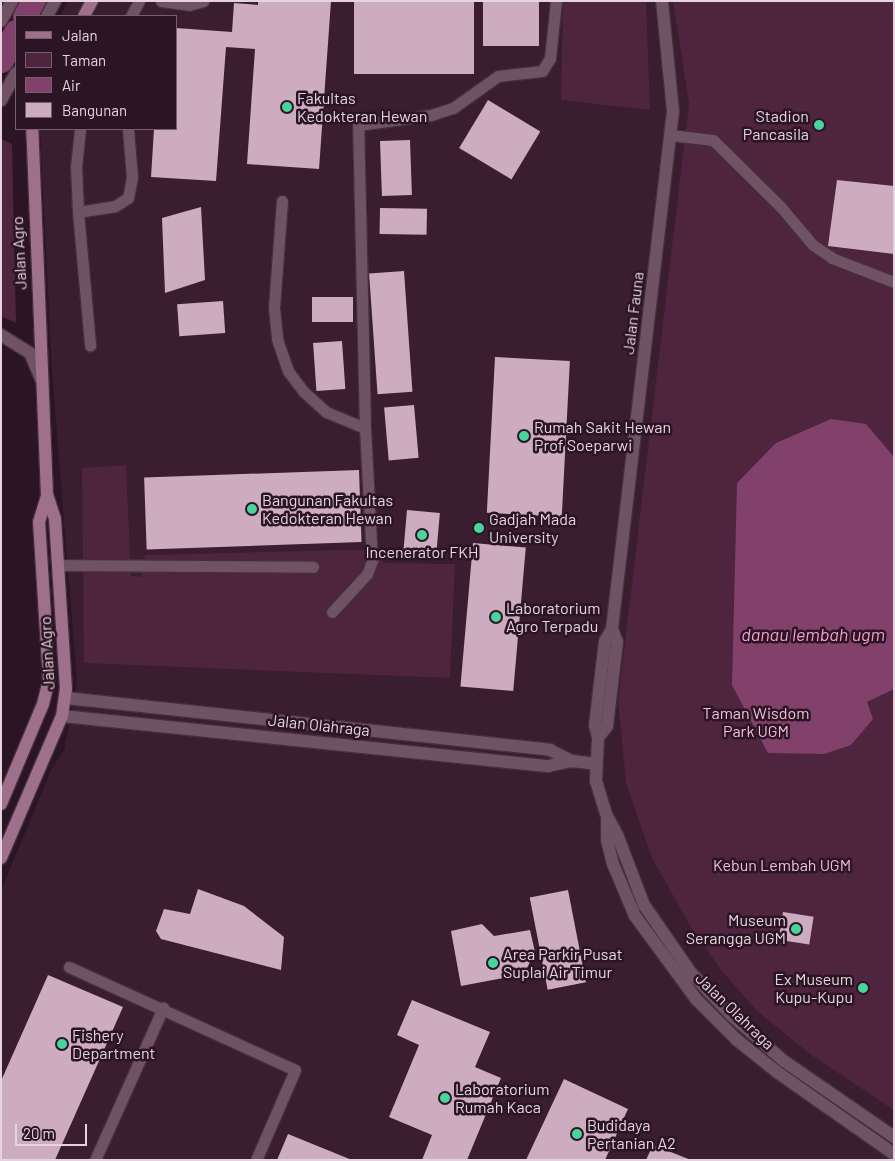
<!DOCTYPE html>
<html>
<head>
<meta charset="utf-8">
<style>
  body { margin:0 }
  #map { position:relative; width:895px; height:1161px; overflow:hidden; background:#2b1423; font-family:Barlow,sans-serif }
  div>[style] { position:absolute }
  .built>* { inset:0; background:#3a1d2f }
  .green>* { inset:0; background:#4e243f }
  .water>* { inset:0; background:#81416a }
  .canal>* { height:25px; margin:-12.5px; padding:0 12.5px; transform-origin:12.5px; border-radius:12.5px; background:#81416a }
  .building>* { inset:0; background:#ccacbe; transform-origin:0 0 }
  .roads { filter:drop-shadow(1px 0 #452f3d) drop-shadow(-1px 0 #452f3d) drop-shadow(0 1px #452f3d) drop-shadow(0 -1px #452f3d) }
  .service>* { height:11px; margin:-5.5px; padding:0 5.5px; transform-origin:5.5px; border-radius:5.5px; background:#6f5263 }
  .minor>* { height:12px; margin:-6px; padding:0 6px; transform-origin:6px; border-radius:6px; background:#6f5263 }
  .secondary>* { height:12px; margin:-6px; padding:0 6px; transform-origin:6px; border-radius:6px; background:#9e708c }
  .dots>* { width:14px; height:14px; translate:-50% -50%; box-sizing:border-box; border:2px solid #2b1423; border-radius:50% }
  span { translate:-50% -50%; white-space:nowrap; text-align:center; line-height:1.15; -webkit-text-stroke:5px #2b1423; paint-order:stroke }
  .poi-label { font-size:16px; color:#e5d4de }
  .left { translate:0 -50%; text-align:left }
  .right { translate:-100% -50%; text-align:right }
  .street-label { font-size:16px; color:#e5d4de }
  .park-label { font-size:16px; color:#f6bcde }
  .water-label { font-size:18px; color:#fb9cd7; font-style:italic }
  .frame { position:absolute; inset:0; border:2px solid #e5d4de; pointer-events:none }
  .legend { position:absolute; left:15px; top:15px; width:162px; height:115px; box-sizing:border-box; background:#2b1423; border:1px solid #75616e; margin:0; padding:6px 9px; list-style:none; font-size:15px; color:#e5d4de }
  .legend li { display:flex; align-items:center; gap:10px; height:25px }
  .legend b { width:25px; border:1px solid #75616e }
  .scale { position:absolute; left:15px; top:1124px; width:72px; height:22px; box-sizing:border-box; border:2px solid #e5d4de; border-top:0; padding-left:6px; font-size:15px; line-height:18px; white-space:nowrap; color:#e5d4de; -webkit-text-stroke:4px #2b1423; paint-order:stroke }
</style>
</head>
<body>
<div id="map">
  <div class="built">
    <div style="clip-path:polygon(68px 1px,894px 1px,894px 1160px,1px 1160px,1px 891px,51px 770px,64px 750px,77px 683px,52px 373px,40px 129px,176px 129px,176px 16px,60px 16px)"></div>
  </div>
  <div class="green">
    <div style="clip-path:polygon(563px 1px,646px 1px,650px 110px,561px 100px)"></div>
    <div style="clip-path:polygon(673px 1px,894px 1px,894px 1110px,810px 1054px,757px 1011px,721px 970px,692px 929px,652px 858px,626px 783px,618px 701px,689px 104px)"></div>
    <div style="clip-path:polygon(1px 139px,12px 144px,16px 323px,1px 316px)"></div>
    <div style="clip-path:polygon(126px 465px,131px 576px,141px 577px,145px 555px,384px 549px,383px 563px,455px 564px,450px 678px,84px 663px,82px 468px)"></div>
  </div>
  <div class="water">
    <div style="clip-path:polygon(831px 419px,866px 424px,894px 457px,894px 689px,867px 702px,873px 719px,851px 745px,824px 754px,768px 753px,732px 685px,737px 483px,776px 443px)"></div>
  </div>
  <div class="canal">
    <div style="left:25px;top:16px;width:17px;rotate:-62deg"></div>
    <div style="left:1px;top:60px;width:32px;rotate:-62deg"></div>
  </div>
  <div class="building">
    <div style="clip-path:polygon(258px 1px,331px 1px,319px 169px,247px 164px,255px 49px,226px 47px,216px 181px,151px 177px,154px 129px,176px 129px,176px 28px,232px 32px,234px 3px,258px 5px)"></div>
    <div style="left:354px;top:1px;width:120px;height:73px"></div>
    <div style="left:483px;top:1px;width:56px;height:45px"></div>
    <div style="left:488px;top:100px;width:61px;height:56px;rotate:31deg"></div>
    <div style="left:410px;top:140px;width:55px;height:30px;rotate:88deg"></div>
    <div style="clip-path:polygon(837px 180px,894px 186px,894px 254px,828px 246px)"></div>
    <div style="clip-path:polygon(201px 207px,205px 280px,165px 293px,162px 218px)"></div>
    <div style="left:380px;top:208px;width:47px;height:26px;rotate:1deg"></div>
    <div style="left:404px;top:271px;width:121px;height:35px;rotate:86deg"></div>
    <div style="left:312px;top:297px;width:41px;height:25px"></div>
    <div style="left:223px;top:301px;width:32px;height:46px;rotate:86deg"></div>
    <div style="left:342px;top:341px;width:48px;height:29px;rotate:86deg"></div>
    <div style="left:495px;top:357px;width:75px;height:156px;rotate:3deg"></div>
    <div style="left:414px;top:405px;width:53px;height:30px;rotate:85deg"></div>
    <div style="left:359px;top:470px;width:72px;height:215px;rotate:88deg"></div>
    <div style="left:407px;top:510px;width:33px;height:47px;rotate:5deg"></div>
    <div style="left:473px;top:543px;width:53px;height:144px;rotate:5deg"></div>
    <div style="clip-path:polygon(198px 889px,244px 906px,284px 937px,281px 970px,161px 939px,156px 931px,164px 909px,190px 914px)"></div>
    <div style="left:568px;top:890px;width:94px;height:39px;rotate:79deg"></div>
    <div style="left:783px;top:912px;width:31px;height:28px;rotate:9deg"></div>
    <div style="clip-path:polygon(482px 924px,494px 936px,530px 930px,535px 952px,524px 974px,461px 986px,451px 931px)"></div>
    <div style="clip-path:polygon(48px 975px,123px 1007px,55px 1160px,1px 1160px,1px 1081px)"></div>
    <div style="clip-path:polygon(412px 1000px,490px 1032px,475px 1067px,501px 1078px,467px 1160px,422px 1160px,432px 1135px,389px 1117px,419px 1045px,397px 1035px)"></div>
    <div style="clip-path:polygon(564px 1079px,628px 1109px,605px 1160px,526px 1160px)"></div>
    <div style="clip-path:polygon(288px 1134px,352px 1160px,277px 1160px)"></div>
    <div style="clip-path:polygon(653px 1145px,691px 1160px,646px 1160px)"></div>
  </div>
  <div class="roads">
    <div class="service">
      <div style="left:161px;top:1px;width:28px;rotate:8deg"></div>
      <div style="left:189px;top:5px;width:15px;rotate:-16deg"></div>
      <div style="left:131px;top:16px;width:17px;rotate:-62deg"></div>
      <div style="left:80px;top:129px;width:37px;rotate:96deg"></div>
      <div style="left:76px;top:166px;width:46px;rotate:87.5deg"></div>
      <div style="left:78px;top:212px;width:134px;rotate:84.8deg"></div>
      <div style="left:670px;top:135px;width:43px;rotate:6.6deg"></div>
      <div style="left:713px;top:140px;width:94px;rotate:44.6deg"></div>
      <div style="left:780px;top:206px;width:51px;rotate:49.8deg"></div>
      <div style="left:813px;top:245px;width:23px;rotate:34deg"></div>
      <div style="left:832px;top:258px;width:66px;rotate:21.2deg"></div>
      <div style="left:282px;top:201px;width:107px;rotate:94.3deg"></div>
      <div style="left:274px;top:308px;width:31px;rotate:84deg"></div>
      <div style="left:277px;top:339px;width:34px;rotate:71deg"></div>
      <div style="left:288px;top:371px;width:26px;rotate:53deg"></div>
      <div style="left:304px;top:392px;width:30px;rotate:42deg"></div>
      <div style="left:326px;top:412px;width:42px;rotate:22.3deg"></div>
      <div style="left:78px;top:212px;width:37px;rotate:-9deg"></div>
      <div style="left:115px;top:206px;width:15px;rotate:-32deg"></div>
      <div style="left:128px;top:198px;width:21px;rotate:-79deg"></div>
      <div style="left:132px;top:177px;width:48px;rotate:-94.8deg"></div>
      <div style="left:58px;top:565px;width:255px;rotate:0.4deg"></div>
      <div style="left:332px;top:612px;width:52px;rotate:-47.4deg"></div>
      <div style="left:367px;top:574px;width:14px;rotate:-69deg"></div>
      <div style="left:372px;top:561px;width:133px;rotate:-93deg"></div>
      <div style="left:365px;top:428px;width:303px;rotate:-91.3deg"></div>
      <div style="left:358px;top:125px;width:74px;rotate:-7.8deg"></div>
      <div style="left:431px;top:115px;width:23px;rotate:-18deg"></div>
      <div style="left:453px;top:108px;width:55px;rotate:-35.4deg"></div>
      <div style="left:498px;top:76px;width:44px;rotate:-6.5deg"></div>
      <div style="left:542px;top:71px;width:15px;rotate:-58deg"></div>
      <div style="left:550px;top:58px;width:57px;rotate:-84deg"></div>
      <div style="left:69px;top:967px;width:248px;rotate:24.5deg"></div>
      <div style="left:295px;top:1070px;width:98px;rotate:113.4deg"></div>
      <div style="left:95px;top:1160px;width:167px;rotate:-65.9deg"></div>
    </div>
    <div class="minor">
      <div style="left:662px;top:1px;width:111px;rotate:84.3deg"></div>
      <div style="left:673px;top:111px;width:522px;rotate:96.72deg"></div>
      <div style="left:612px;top:629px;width:14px;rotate:120deg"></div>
      <div style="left:605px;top:641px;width:85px;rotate:96.8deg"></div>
      <div style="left:595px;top:725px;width:13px;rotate:77deg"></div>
      <div style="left:598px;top:738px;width:43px;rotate:92.7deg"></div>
      <div style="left:596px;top:781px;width:37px;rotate:73deg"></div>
      <div style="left:607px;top:816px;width:24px;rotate:62deg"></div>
      <div style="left:618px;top:837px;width:73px;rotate:69.1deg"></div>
      <div style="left:644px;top:905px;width:83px;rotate:55.3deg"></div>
      <div style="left:691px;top:973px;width:59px;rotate:46.4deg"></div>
      <div style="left:732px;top:1016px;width:69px;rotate:40.9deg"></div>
      <div style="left:784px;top:1061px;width:134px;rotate:34.6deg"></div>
      <div style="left:47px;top:16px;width:17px;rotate:-62deg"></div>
      <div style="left:1px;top:21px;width:23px;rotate:-61deg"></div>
      <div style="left:1px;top:100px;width:31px;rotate:-61deg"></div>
      <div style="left:1px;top:335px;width:34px;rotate:32deg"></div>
      <div style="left:30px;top:353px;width:28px;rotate:67deg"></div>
      <div style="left:66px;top:698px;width:487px;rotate:6.1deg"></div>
      <div style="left:550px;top:750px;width:25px;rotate:27deg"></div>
      <div style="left:62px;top:716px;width:489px;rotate:5.9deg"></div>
      <div style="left:548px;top:766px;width:25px;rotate:-12deg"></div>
      <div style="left:572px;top:761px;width:23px;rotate:7deg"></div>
      <div style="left:598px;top:738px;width:15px;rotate:-53deg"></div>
      <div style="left:607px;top:726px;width:85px;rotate:-83.2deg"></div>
      <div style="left:617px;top:642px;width:14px;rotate:-111deg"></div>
      <div style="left:607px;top:819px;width:21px;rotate:90deg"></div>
      <div style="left:607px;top:840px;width:25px;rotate:76deg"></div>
      <div style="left:613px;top:864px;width:56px;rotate:67.1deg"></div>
      <div style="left:635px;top:916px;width:103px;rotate:53.7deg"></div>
      <div style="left:696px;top:999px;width:58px;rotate:45deg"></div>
      <div style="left:737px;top:1040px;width:51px;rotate:38.7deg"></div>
      <div style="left:777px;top:1072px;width:143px;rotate:35deg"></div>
    </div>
    <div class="secondary">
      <div style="left:84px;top:16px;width:17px;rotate:-62deg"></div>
      <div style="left:1px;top:804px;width:108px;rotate:-67.2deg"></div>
      <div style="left:43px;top:704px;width:25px;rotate:-76deg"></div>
      <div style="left:49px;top:680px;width:158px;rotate:-93.6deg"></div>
      <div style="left:39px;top:522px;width:28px;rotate:-73deg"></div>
      <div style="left:1px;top:858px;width:155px;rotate:-66.8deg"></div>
      <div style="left:62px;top:716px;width:27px;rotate:-82deg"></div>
      <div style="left:66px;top:689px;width:170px;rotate:-93.7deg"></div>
      <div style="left:55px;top:519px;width:25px;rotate:-108deg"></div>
      <div style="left:47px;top:495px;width:366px;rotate:-92.3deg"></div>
    </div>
  </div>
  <div class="dots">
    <div style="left:287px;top:107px;background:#49d49c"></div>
    <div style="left:819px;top:125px;background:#49d49c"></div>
    <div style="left:524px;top:436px;background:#49d49c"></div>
    <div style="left:252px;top:509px;background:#49d49c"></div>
    <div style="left:479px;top:528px;background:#49d49c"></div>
    <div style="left:422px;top:535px;background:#49d49c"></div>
    <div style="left:496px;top:617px;background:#49d49c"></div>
    <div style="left:796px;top:929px;background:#49d49c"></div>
    <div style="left:493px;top:963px;background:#49d49c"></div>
    <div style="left:863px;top:988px;background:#49d49c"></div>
    <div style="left:62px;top:1044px;background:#49d49c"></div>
    <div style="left:445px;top:1098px;background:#49d49c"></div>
    <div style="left:577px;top:1134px;background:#49d49c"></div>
  </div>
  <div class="poi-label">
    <span class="left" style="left:297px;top:107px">Fakultas<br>Kedokteran Hewan</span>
    <span class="right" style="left:809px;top:125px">Stadion<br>Pancasila</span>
    <span class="left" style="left:534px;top:436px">Rumah Sakit Hewan<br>Prof Soeparwi</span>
    <span class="left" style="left:262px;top:509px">Bangunan Fakultas<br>Kedokteran Hewan</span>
    <span class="left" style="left:489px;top:528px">Gadjah Mada<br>University</span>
    <span style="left:422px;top:552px">Incenerator FKH</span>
    <span class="left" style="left:506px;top:617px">Laboratorium<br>Agro Terpadu</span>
    <span class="right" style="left:786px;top:929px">Museum<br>Serangga UGM</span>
    <span class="left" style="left:503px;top:963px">Area Parkir Pusat<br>Suplai Air Timur</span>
    <span class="right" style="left:853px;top:988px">Ex Museum<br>Kupu-Kupu</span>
    <span class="left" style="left:72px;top:1044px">Fishery<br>Department</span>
    <span class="left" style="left:455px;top:1098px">Laboratorium<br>Rumah Kaca</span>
    <span class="left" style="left:587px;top:1134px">Budidaya<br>Pertanian A2</span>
  </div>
  <div class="street-label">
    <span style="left:19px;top:253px;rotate:-93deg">Jalan Agro</span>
    <span style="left:633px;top:313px;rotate:-83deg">Jalan Fauna</span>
    <span style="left:47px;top:653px;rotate:-93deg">Jalan Agro</span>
    <span style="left:319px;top:725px;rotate:6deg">Jalan Olahraga</span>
    <span style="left:735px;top:1011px;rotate:44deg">Jalan Olahraga</span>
  </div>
  <div class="park-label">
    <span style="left:756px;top:722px">Taman Wisdom<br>Park UGM</span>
    <span style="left:782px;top:865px">Kebun Lembah UGM</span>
  </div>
  <div class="water-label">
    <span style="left:813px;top:634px">danau lembah ugm</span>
  </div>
  <div class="frame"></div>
  <ul class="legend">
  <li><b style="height:6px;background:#9e708c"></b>Jalan</li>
  <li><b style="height:14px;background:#4e243f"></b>Taman</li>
  <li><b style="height:14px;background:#81416a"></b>Air</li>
  <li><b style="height:14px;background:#ccacbe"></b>Bangunan</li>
  </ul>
  <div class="scale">20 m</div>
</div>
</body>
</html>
